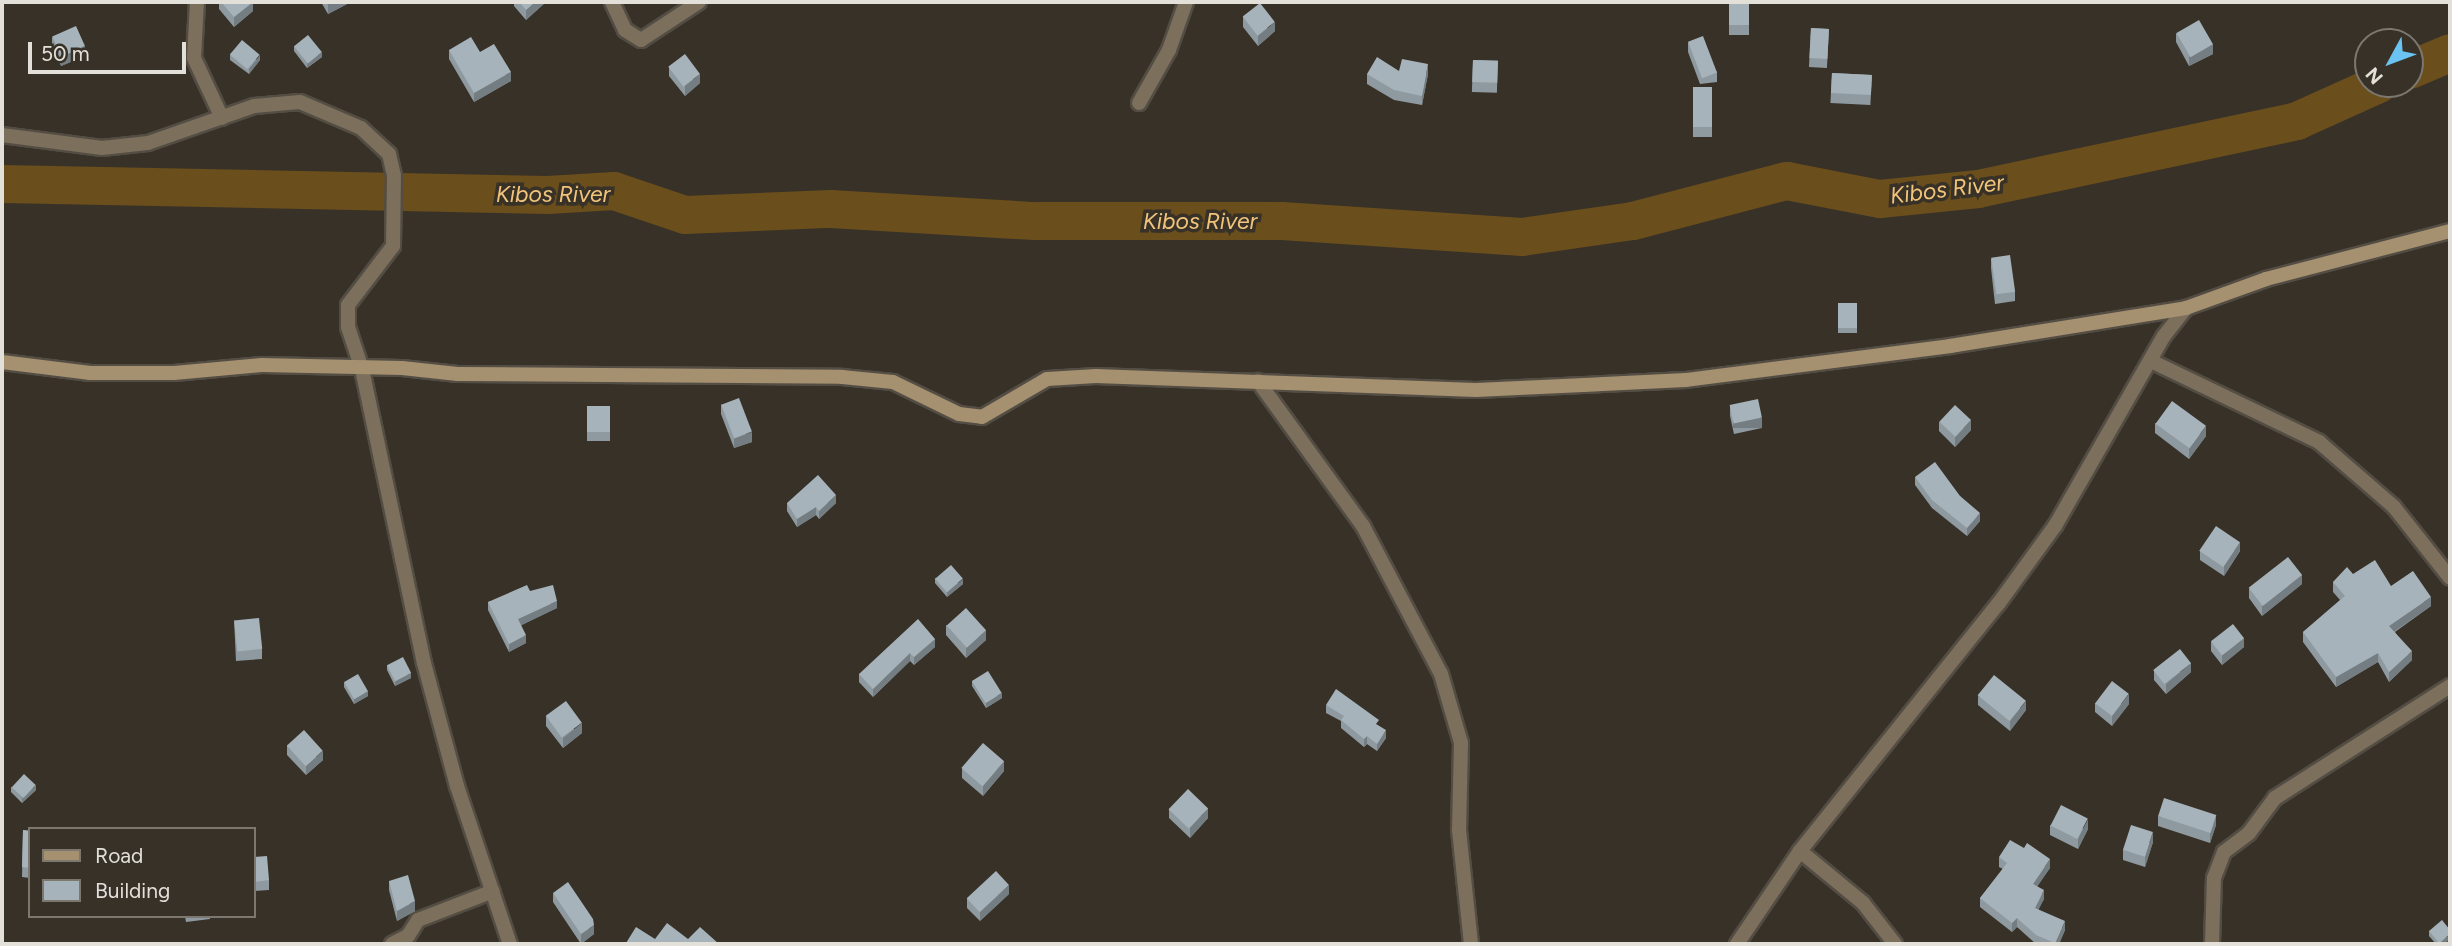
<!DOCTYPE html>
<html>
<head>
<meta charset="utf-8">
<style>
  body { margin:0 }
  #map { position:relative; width:2452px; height:946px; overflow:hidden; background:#373128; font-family:Figtree,sans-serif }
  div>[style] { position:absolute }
  .river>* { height:38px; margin:-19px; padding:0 19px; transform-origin:19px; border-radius:19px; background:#6a4e1c }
  .roads { filter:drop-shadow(2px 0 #534d44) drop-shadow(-2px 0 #534d44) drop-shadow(0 2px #534d44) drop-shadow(0 -2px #534d44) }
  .street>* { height:14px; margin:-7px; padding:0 7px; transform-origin:7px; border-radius:7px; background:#7c6f5b }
  .secondary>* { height:14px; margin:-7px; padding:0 7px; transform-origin:7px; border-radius:7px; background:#a59070 }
  .wall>* { inset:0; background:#8f9aa0; transform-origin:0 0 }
  .shaded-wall>* { inset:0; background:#747d82; transform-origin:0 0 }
  .building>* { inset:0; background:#a6b3ba; transform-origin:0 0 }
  span { translate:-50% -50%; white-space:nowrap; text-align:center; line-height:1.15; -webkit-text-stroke:7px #373128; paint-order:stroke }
  .water-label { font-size:23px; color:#f1c47a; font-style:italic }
  .frame { position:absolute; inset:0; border:4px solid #e3dfd9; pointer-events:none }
  .legend { position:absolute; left:28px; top:827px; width:228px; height:91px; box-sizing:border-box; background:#373128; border:2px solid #7c776f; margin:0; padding:9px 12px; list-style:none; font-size:21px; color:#e3dfd9 }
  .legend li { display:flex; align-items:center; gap:14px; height:35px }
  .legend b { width:35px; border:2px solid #7c776f }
  .north { position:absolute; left:2354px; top:28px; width:70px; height:70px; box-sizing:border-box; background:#373128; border:2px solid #7c776f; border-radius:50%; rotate:229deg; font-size:19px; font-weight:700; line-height:28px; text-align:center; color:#e3dfd9 }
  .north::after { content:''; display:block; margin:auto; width:24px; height:32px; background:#6bc3f2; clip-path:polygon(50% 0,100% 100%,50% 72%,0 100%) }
  .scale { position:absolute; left:28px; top:42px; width:158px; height:32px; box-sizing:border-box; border:4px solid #e3dfd9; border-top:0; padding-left:9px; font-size:21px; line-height:24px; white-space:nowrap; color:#e3dfd9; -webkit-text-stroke:5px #373128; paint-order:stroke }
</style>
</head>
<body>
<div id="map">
  <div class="river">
    <div style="left:2410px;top:70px;width:43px;rotate:-23deg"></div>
    <div style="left:2px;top:184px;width:546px;rotate:1.15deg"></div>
    <div style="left:548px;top:195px;width:66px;rotate:-3.5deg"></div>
    <div style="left:614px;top:191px;width:75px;rotate:18.7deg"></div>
    <div style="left:685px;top:215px;width:146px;rotate:-2.4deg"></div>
    <div style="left:831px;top:209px;width:204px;rotate:3.4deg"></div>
    <div style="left:1035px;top:221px;width:247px"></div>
    <div style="left:1282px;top:221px;width:241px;rotate:3.8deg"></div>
    <div style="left:1522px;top:237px;width:112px;rotate:-8.2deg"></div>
    <div style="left:1633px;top:221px;width:159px;rotate:-14.6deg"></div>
    <div style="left:1787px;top:181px;width:95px;rotate:11deg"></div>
    <div style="left:1880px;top:199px;width:99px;rotate:-5.8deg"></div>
    <div style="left:1978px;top:189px;width:326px;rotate:-12deg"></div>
    <div style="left:2297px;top:121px;width:90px;rotate:-24.3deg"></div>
  </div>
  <div class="roads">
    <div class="street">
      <div style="left:197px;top:2px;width:56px;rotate:93.1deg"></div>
      <div style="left:194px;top:58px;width:66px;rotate:65deg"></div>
      <div style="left:612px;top:2px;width:31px;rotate:65deg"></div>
      <div style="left:625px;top:30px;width:19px;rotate:32deg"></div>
      <div style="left:641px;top:40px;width:69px;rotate:-33.2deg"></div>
      <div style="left:1139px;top:103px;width:61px;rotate:-60.5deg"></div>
      <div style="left:1169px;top:50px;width:51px;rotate:-70.5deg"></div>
      <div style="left:2px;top:135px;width:101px;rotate:7.4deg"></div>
      <div style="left:102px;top:148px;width:46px;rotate:-6.2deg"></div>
      <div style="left:148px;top:143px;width:112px;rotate:-19.2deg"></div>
      <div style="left:254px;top:106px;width:46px;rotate:-5deg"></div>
      <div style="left:300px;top:102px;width:66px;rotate:23.1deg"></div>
      <div style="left:361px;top:128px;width:38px;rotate:43deg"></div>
      <div style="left:389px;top:154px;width:22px;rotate:77deg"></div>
      <div style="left:394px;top:175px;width:71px;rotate:90.8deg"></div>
      <div style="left:393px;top:246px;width:74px;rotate:127.3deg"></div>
      <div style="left:348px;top:305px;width:22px;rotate:90deg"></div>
      <div style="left:348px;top:327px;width:44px;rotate:71.6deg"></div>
      <div style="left:362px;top:369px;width:300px;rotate:78.1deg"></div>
      <div style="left:424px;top:663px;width:127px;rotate:75deg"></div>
      <div style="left:457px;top:786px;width:167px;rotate:71.5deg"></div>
      <div style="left:2151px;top:361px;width:187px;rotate:25.7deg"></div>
      <div style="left:2319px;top:442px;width:99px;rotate:40.9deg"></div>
      <div style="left:2394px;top:507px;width:90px;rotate:51.7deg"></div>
      <div style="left:1258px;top:381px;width:179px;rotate:54.1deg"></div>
      <div style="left:1363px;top:526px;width:167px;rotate:62.2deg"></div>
      <div style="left:1441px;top:674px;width:72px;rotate:73.8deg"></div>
      <div style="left:1461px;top:743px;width:87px;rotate:91.3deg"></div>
      <div style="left:1459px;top:830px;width:115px;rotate:84deg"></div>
      <div style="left:1800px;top:851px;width:82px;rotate:39.5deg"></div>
      <div style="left:1863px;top:903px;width:52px;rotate:52deg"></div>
      <div style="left:392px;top:944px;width:18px;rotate:-27deg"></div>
      <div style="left:408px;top:936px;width:19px;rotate:-58deg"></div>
      <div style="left:418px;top:920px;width:80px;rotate:-21.1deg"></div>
      <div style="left:1737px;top:944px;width:112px;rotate:-55.9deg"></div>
      <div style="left:1800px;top:851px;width:318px;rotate:-51.3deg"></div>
      <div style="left:1999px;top:603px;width:95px;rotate:-54deg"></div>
      <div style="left:2055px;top:526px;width:219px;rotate:-60.2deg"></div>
      <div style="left:2164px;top:336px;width:36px;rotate:-52deg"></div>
      <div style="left:2212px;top:944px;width:66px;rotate:-88.3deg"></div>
      <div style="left:2214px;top:878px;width:28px;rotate:-69deg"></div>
      <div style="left:2224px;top:852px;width:31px;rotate:-37deg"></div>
      <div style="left:2249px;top:833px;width:44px;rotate:-53.4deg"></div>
      <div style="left:2275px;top:798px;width:208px;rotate:-32.6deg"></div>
    </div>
    <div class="secondary">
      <div style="left:2px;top:362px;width:89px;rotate:7.1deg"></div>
      <div style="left:90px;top:373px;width:84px"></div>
      <div style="left:174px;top:373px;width:88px;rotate:-5.2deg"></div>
      <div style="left:262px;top:365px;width:140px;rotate:1.2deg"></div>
      <div style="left:402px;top:368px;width:56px;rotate:6.1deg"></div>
      <div style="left:458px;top:374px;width:384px;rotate:0.4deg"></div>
      <div style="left:842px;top:377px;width:51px;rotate:5.6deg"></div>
      <div style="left:893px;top:382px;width:73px;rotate:25.9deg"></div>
      <div style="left:959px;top:414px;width:23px;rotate:7deg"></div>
      <div style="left:982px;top:417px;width:75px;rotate:-30.3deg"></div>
      <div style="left:1047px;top:379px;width:49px;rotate:-3.5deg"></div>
      <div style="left:1096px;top:376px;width:380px;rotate:2.1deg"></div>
      <div style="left:1476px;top:390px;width:210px;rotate:-2.7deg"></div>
      <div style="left:1686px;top:380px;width:266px;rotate:-7.3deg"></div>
      <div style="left:1950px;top:346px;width:239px;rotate:-9.1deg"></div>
      <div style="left:2186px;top:308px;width:85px;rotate:-19.9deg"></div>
      <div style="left:2266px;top:279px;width:190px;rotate:-14.6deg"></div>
    </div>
  </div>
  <div class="wall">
    <div style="clip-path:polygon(219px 2px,253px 2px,253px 11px,234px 27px,219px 9px)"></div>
    <div style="clip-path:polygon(321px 2px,351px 2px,328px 14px)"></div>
    <div style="clip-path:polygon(514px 2px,546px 2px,526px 20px,514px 6px)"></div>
    <div style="left:1729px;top:2px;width:20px;height:33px"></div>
    <div style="clip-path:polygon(1243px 17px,1275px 31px,1258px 46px,1243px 27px)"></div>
    <div style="left:1811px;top:28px;width:18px;height:39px;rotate:3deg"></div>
    <div style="clip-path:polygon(2176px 33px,2213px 54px,2189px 66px,2176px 42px)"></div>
    <div style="clip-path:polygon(52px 37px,85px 56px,61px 66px,52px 46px)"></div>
    <div style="clip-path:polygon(1688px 42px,1717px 72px,1717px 82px,1700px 84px,1688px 52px)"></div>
    <div style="clip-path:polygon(294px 46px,322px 57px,307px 68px,294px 51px)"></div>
    <div style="clip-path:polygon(449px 50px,480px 52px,511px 81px,474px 102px,449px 59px)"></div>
    <div style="clip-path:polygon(230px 55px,260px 60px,249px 74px,230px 60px)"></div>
    <div style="left:1473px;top:60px;width:25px;height:32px;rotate:2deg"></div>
    <div style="clip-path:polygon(669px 67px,700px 83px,685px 96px,669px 76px)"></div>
    <div style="clip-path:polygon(1399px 71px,1428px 74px,1422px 105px,1394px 100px,1367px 84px,1367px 74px)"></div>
    <div style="left:1832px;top:73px;width:40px;height:30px;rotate:3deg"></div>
    <div style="left:1693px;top:87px;width:19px;height:50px"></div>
    <div style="clip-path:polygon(1991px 258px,2015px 292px,2015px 301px,1995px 304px,1991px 268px)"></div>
    <div style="left:1838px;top:303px;width:19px;height:30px"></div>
    <div style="clip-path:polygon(721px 404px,752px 442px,734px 448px,721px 414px)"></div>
    <div style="left:587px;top:406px;width:23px;height:35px"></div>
    <div style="clip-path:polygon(1730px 406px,1762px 428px,1734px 434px,1730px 416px)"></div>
    <div style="clip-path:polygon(1939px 422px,1971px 430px,1955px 447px,1939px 431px)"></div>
    <div style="clip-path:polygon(2155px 423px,2206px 436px,2189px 459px,2155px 433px)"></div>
    <div style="clip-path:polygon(1915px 477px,1960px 496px,1980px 521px,1967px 536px,1932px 508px,1915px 485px)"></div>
    <div style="clip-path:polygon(787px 503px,836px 503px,819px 519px,816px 515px,797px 527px,787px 511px)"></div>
    <div style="clip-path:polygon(2200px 551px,2240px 551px,2224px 576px,2200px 560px)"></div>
    <div style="clip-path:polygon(2353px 574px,2391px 586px,2431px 606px,2395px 632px,2412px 660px,2389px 682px,2378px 662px,2336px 687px,2303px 642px,2303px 632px,2340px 600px,2333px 592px,2333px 582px)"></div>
    <div style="clip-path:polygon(935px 578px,963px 584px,947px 597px,935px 583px)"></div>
    <div style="clip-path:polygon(2302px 584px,2262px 616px,2249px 598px,2249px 589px)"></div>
    <div style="clip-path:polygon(530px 591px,557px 608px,521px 625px,526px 643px,509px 652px,488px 610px,488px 602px)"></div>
    <div style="clip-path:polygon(234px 620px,262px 649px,262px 659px,236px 661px)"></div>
    <div style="clip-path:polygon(946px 625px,986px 640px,966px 658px,946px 635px)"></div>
    <div style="clip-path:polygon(935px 639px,935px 647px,914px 665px,910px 661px,873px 697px,859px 682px,859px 674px)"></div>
    <div style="clip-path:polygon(2211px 642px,2244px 647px,2222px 665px,2211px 651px)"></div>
    <div style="clip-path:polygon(387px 665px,411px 678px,395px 686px,387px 670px)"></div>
    <div style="clip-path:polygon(2154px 671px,2191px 672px,2166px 694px,2154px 680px)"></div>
    <div style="clip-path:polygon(972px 681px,1002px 698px,986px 708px,972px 686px)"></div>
    <div style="clip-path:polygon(344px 682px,368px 696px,354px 704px,344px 687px)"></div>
    <div style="clip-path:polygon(1978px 696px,2026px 710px,2010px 731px,1978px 705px)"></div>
    <div style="clip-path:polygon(2095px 703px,2129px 704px,2112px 726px,2095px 712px)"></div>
    <div style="clip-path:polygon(1326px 705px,1379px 726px,1386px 738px,1377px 751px,1367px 744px,1364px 747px,1341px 728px,1341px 721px,1326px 713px)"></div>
    <div style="clip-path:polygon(546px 716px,582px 733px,563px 748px,546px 726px)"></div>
    <div style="clip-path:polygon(287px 745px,323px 760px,306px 775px,287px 755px)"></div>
    <div style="clip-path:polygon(962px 769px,1004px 771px,983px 796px,962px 778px)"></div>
    <div style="clip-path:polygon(11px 787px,36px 790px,22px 803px,11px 792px)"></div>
    <div style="clip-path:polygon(1169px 809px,1208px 818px,1190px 838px,1169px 818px)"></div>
    <div style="clip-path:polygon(2158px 816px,2216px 825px,2210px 843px,2158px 826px)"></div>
    <div style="clip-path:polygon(2050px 825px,2088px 829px,2078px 849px,2050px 835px)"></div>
    <div style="clip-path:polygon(23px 830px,30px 831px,30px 878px,22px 877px)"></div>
    <div style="clip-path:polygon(2153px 842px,2145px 867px,2123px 860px,2123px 850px)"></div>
    <div style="clip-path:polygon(254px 857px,269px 880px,269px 890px,254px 891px)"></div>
    <div style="clip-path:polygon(1999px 857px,2050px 868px,2037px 886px,2044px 899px,2038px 909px,2065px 930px,2059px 944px,2036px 944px,2017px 927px,2012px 932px,1980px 907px,1980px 898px,2003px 869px,1999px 867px)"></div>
    <div style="clip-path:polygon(389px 881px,415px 911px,397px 921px,389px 890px)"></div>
    <div style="clip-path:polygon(553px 893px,594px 934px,581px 944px,553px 902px)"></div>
    <div style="clip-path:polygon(1009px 894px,980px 921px,967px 908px,967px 898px)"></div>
    <div style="clip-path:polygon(185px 916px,210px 916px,210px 919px,186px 922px)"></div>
    <div style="clip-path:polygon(2429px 931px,2450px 939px,2444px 944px,2436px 944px,2429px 936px)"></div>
  </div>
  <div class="shaded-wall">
    <div style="clip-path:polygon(253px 2px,253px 11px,234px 27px,234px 17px)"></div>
    <div style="clip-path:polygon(332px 2px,351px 2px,328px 14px,328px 4px)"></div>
    <div style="clip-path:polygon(535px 2px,546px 2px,526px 20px,526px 10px)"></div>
    <div style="clip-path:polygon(1275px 22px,1275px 31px,1258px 46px,1258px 36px)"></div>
    <div style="clip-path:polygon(2213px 44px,2213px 54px,2189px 66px,2189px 57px)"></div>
    <div style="clip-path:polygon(85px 46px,85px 56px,61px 66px,61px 57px)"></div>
    <div style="clip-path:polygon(322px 52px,322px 57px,307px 68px,307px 63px)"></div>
    <div style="clip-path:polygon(260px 55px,260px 60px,249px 74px,249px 69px)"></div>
    <div style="clip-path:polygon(1428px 64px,1428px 74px,1422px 105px,1422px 96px)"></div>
    <div style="clip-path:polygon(511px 72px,511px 81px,474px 102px,474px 93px)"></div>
    <div style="clip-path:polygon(700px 74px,700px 83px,685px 96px,685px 86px)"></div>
    <div style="left:1762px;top:418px;width:10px;height:29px;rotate:90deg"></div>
    <div style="clip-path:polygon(1971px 420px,1971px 430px,1955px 447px,1955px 437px)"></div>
    <div style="clip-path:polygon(2206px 426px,2206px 436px,2189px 459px,2189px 449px)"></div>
    <div style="clip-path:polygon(752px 432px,752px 442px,734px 448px,734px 438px)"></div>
    <div style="clip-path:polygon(836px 495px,836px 503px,819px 519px,819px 511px)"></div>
    <div style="clip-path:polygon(816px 507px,816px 515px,797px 527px,797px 519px)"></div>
    <div style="clip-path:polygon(1980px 513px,1980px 521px,1967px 536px,1967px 528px)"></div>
    <div style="clip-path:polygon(2240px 542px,2240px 551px,2224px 576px,2224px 566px)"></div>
    <div style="clip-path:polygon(2302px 575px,2302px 584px,2262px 616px,2262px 606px)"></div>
    <div style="clip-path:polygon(963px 579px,963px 584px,947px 597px,947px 592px)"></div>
    <div style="clip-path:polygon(2431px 597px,2431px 606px,2389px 635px,2389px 626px)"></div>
    <div style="clip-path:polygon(557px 601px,557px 608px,518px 627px,518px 619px)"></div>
    <div style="clip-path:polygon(986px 630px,986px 640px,966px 658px,966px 648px)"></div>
    <div style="clip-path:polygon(526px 635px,526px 643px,509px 652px,509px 644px)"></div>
    <div style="clip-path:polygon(2244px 638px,2244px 647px,2222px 665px,2222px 655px)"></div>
    <div style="clip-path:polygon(935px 639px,935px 647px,914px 665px,914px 657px)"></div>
    <div style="clip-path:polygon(2412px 651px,2412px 660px,2389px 682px,2389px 672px)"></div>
    <div style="clip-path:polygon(910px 653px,910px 661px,873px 697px,873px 689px)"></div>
    <div style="clip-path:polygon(2378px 653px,2378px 662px,2336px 687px,2336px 677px)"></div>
    <div style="clip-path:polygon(2191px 663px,2191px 672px,2166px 694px,2166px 684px)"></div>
    <div style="clip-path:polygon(411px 673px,411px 678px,395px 686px,395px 681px)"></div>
    <div style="clip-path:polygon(368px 691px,368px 696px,354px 704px,354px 699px)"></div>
    <div style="clip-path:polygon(1002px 693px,1002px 698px,986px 708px,986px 703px)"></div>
    <div style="clip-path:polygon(2129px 694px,2129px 704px,2112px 726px,2112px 716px)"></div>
    <div style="clip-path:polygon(2026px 701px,2026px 710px,2010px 731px,2010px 721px)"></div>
    <div style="clip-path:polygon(582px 723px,582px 733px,563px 748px,563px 738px)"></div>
    <div style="clip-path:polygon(1386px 730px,1386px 738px,1377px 751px,1377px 744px)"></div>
    <div style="clip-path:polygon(1367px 736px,1367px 744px,1364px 747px,1364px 739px)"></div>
    <div style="clip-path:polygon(323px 751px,323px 760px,306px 775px,306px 766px)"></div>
    <div style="clip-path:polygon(1004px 761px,1004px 771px,983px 796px,983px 786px)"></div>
    <div style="clip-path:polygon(36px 785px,36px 790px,22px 803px,22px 798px)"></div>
    <div style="clip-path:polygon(1208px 808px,1208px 818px,1190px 838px,1190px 828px)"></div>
    <div style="clip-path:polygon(2216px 815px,2216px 825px,2210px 843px,2210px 833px)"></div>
    <div style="clip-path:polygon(2088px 819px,2088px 829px,2078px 849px,2078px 839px)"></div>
    <div style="clip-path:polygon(2153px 832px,2153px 842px,2145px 867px,2145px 857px)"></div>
    <div style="clip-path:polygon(2050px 859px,2050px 868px,2033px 893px,2033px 884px)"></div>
    <div style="clip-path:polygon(1009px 885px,1009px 894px,980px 921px,980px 911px)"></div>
    <div style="clip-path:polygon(2044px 890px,2044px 899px,2035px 917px,2035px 908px)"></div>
    <div style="clip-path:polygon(415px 901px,415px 911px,397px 921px,397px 911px)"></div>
    <div style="clip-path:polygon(2017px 918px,2017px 927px,2012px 932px,2012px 923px)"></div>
    <div style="clip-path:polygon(2065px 921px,2065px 930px,2059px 944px,2055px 944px)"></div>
    <div style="clip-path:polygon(594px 925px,594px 934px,581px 944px,581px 934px)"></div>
    <div style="clip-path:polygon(2450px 934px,2450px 939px,2444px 944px,2439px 944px)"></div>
  </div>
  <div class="building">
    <div style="clip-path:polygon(221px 2px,253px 2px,234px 17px)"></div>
    <div style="clip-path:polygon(519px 2px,535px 2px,526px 10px)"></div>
    <div style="left:1729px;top:2px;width:20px;height:23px"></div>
    <div style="left:1260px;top:3px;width:24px;height:22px;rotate:52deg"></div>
    <div style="left:2199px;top:20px;width:28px;height:26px;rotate:60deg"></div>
    <div style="left:76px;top:26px;width:22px;height:26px;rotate:66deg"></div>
    <div style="left:1811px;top:28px;width:18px;height:30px;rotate:3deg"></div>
    <div style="left:308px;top:35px;width:22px;height:18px;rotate:51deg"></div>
    <div style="left:1703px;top:36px;width:39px;height:16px;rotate:69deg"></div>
    <div style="clip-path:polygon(471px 37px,480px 52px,494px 44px,511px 72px,474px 93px,449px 50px)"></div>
    <div style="left:242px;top:40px;width:23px;height:19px;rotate:40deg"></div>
    <div style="left:685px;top:54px;width:25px;height:21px;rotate:53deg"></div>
    <div style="clip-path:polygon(1377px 57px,1399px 71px,1402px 59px,1428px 64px,1422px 96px,1394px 90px,1367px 74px)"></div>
    <div style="left:1473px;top:60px;width:25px;height:22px;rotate:2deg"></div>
    <div style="left:1832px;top:73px;width:40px;height:20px;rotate:3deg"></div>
    <div style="left:1693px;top:87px;width:19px;height:40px"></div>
    <div style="left:2010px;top:255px;width:37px;height:19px;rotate:82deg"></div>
    <div style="left:1838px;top:303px;width:19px;height:25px"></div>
    <div style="left:739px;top:398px;width:36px;height:19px;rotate:69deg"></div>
    <div style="left:1758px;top:399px;width:19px;height:29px;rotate:78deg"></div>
    <div style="left:2172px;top:401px;width:42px;height:28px;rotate:36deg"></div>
    <div style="left:1955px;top:405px;width:22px;height:23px;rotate:43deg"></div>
    <div style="left:587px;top:406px;width:23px;height:26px"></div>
    <div style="clip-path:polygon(1935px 462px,1960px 496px,1980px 513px,1967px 528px,1932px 500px,1915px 477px)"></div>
    <div style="clip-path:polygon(818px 475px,836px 495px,819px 511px,816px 507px,797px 519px,787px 503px)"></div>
    <div style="left:2216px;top:526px;width:29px;height:30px;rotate:34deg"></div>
    <div style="left:2288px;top:557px;width:23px;height:50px;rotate:52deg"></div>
    <div style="clip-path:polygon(2375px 560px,2391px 586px,2413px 571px,2431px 597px,2389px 626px,2412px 651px,2389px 672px,2378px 653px,2336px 677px,2303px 632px,2345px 596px,2333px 582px,2347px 567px,2353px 574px)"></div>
    <div style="left:951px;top:565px;width:18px;height:21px;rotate:49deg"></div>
    <div style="clip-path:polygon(527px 585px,530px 591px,553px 585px,557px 601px,518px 619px,526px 635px,509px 644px,488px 602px)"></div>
    <div style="left:966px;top:608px;width:30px;height:26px;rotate:48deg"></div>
    <div style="left:259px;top:618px;width:31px;height:25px;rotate:84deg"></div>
    <div style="clip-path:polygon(918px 619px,935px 639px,914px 657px,910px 653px,873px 689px,859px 674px)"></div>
    <div style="left:2233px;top:624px;width:18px;height:28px;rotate:52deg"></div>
    <div style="left:2180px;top:649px;width:18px;height:34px;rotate:52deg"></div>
    <div style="left:403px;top:657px;width:18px;height:18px;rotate:63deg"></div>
    <div style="left:988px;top:671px;width:26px;height:19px;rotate:58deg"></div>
    <div style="left:358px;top:674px;width:20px;height:16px;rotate:60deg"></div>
    <div style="left:1994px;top:675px;width:41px;height:26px;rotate:39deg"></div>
    <div style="left:2112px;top:681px;width:21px;height:28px;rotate:37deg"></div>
    <div style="clip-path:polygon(1336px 689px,1379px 720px,1376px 724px,1386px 730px,1377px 744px,1367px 736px,1364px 739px,1341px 720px,1344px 716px,1326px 705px)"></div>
    <div style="left:566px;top:701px;width:27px;height:25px;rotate:54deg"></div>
    <div style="left:304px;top:730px;width:28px;height:23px;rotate:48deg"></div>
    <div style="left:983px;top:743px;width:28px;height:33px;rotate:41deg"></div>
    <div style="left:24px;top:774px;width:16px;height:18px;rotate:43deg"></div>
    <div style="left:1188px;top:789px;width:28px;height:28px;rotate:44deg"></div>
    <div style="left:2164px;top:798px;width:55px;height:19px;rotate:18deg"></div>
    <div style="left:2061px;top:805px;width:30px;height:23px;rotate:27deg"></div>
    <div style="left:2131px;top:825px;width:23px;height:26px;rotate:18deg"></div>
    <div style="clip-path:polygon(23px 830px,30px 831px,30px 868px,22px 867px)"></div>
    <div style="clip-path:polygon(2010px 840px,2024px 848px,2027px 843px,2050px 859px,2033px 884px,2044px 890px,2035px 908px,2065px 921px,2055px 943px,2036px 935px,2017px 918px,2012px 923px,1980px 898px,2007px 863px,1999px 857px)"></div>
    <div style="clip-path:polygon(267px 856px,269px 880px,254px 882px,254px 857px)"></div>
    <div style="left:996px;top:871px;width:19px;height:40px;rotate:47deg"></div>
    <div style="clip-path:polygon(408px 875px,415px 901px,397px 911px,389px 881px)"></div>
    <div style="clip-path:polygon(568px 882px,593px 919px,594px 925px,581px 934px,553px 893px)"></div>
    <div style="clip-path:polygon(2442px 920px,2450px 930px,2450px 934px,2439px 943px,2429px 931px)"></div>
    <div style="clip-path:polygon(667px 923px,688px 939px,700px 927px,719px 944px,628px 944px,626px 943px,636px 927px,655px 939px)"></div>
  </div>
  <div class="water-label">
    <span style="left:1947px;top:189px;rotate:-7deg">Kibos River</span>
    <span style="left:553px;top:194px">Kibos River</span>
    <span style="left:1200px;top:221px">Kibos River</span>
  </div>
  <div class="frame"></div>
  <ul class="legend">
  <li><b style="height:9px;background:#a59070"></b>Road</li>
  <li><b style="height:19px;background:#a6b3ba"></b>Building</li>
  </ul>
  <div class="north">N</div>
  <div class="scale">50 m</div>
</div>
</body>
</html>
